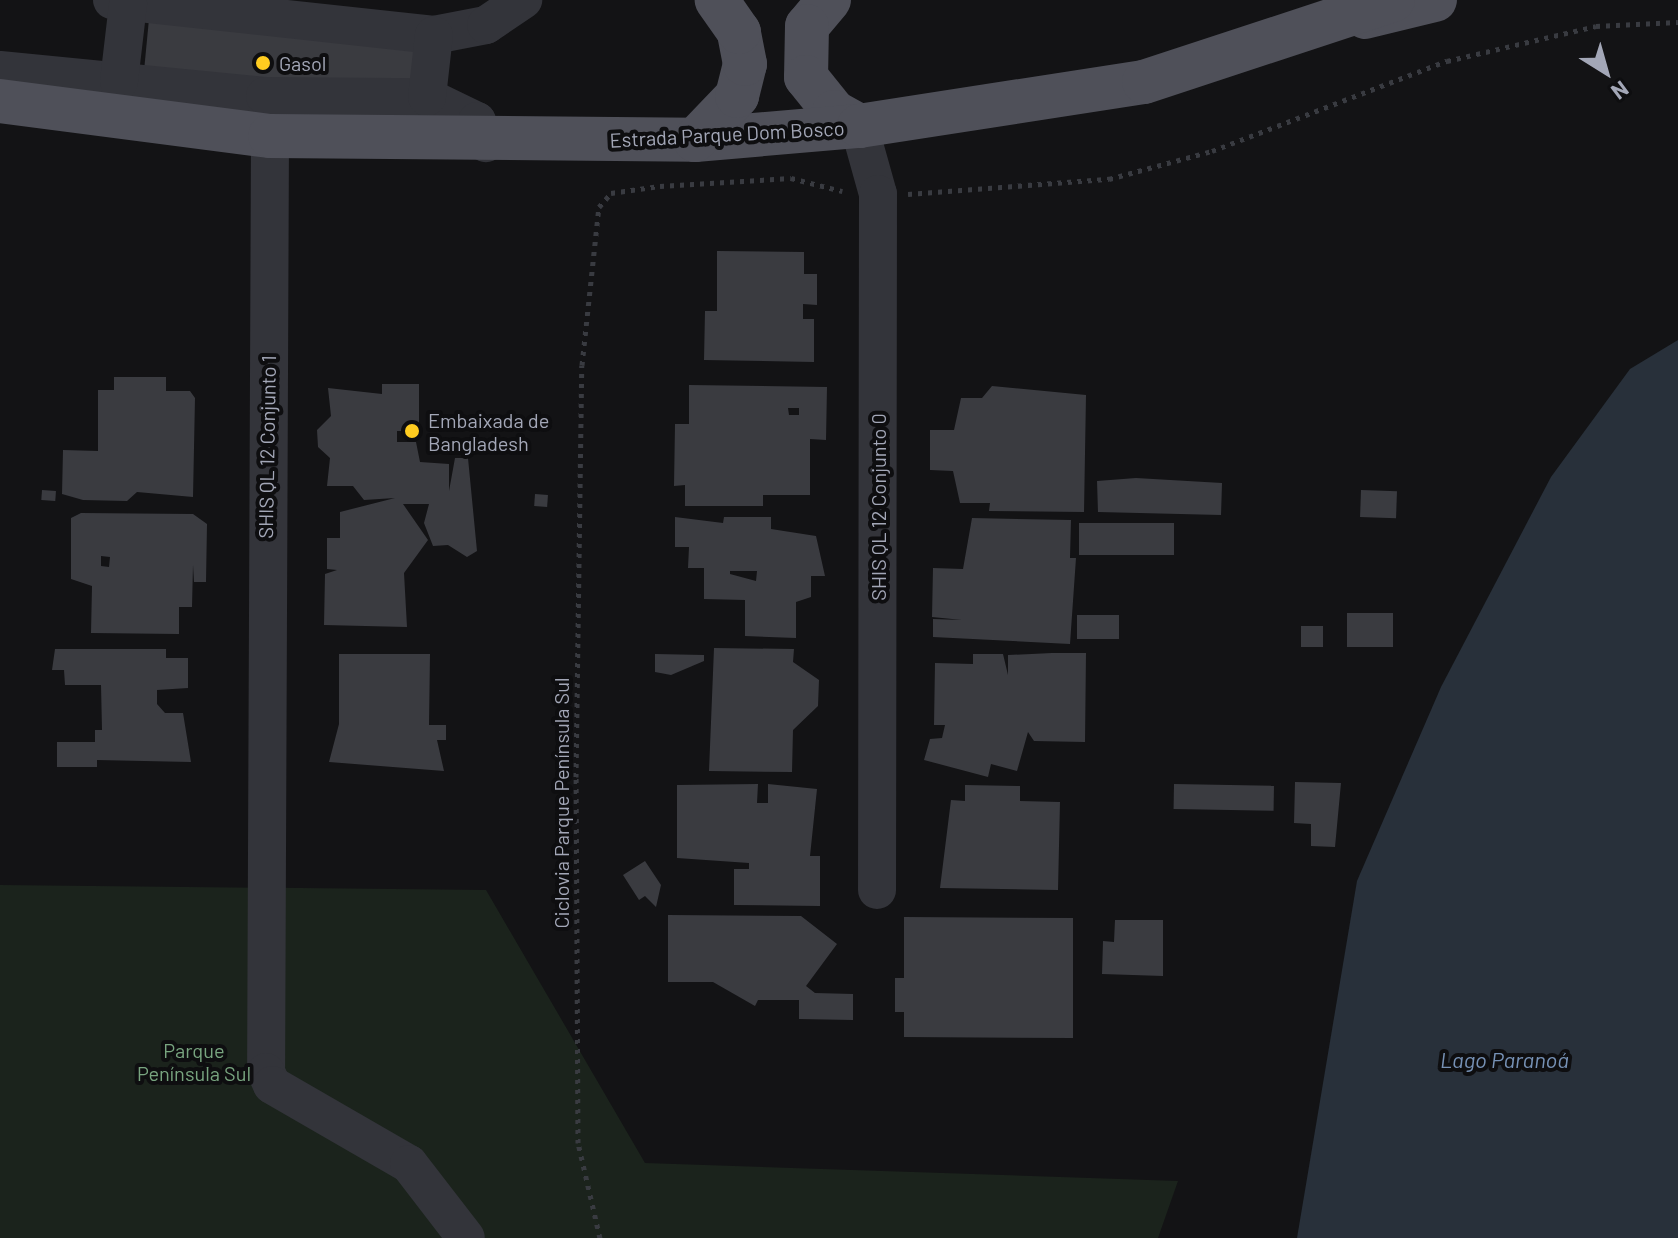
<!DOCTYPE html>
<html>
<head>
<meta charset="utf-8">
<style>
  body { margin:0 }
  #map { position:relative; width:1678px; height:1238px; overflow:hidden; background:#131315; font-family:Barlow,sans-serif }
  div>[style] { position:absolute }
  .green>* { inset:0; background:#1b231c }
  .water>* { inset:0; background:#28303a }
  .building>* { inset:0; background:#3a3b40; transform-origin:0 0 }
  .path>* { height:5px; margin-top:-2.5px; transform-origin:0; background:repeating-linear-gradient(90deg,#393b41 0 4px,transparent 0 10px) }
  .minor>* { height:38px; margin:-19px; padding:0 19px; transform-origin:19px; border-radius:19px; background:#33343a }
  .major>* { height:44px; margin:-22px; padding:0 22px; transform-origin:22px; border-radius:22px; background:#4f5059 }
  .dots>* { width:22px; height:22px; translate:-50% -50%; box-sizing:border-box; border:4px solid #0e0e10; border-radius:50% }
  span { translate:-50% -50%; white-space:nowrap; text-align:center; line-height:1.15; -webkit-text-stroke:8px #0e0e10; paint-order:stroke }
  .poi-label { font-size:20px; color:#a3a7b7 }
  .left { translate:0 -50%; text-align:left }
  .street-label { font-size:20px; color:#a3a7b7 }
  .park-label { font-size:20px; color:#78a47f }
  .water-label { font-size:22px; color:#7691b5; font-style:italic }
  .north { position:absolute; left:1566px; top:32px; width:80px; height:80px; -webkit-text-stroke:6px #0e0e10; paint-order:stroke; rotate:143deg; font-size:22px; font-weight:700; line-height:32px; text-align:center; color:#a3a7b7 }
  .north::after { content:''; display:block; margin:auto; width:28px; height:36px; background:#a3a7b7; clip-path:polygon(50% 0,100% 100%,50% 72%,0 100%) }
</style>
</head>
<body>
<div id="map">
  <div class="green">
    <div style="clip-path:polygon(0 885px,486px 890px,645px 1163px,1178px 1181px,1158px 1238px,0 1238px)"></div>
  </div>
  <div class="water">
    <div style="clip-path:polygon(1678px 340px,1678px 1238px,1297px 1238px,1357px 881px,1441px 687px,1551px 477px,1630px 369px)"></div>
  </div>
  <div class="building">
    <div style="clip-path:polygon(149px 19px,426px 47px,422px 91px,144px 71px)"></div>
    <div style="clip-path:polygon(717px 251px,804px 252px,804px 274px,817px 274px,817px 305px,803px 304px,803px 319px,814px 319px,814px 362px,704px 360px,705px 311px,717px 311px)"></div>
    <div style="clip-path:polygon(114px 377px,166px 377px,166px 391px,190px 391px,195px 398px,193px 497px,137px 492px,127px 501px,83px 500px,62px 494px,63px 450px,98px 451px,98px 390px,114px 390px)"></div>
    <div style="clip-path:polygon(382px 384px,419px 384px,419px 431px,397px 431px,397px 442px,416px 442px,420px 462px,449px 464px,449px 491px,455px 458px,468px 458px,477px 551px,467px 557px,448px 545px,433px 546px,424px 523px,429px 504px,403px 504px,428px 540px,404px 573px,407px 627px,324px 625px,325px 574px,337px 570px,327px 569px,327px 538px,340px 538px,340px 512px,395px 498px,364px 500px,353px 486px,327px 486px,330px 458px,318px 447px,317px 430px,331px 416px,328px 388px,382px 394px)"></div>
    <div style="clip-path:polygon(evenodd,689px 385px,827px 387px,826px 440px,810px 439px,810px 495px,763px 495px,763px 506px,685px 506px,685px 485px,674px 486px,675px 424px,689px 424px,689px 385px,788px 408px,799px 408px,799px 415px,789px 415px,788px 408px)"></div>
    <div style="clip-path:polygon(992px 386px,1086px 395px,1084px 512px,989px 511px,990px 503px,960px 503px,953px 471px,930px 470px,930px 430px,954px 430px,961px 398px,982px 398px)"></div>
    <div style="clip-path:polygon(1136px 478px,1222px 483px,1221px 515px,1098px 512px,1097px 481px)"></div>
    <div style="left:42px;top:490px;width:14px;height:10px;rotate:4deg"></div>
    <div style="left:1361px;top:490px;width:36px;height:27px;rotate:2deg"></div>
    <div style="left:535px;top:494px;width:13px;height:12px;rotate:4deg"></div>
    <div style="clip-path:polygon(evenodd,81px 513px,193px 514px,207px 524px,206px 582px,194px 582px,193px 565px,192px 607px,179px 607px,179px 634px,91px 633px,92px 586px,71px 579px,71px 518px,81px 513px,101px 556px,110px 557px,109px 567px,101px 566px,101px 556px)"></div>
    <div style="clip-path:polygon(evenodd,675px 517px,723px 523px,724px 517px,771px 517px,771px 529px,816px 536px,825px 576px,811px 576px,811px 597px,796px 602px,796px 638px,745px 636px,745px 600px,704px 599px,704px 568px,688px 568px,689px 547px,675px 547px,675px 517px,730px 571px,757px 571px,756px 581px,730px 574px,730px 571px)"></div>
    <div style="clip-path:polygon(972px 518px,1071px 520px,1070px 558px,1076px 558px,1070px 644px,933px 637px,933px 619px,962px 620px,932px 617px,933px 568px,963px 569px)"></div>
    <div style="left:1079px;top:523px;width:95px;height:32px"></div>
    <div style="left:1347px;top:613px;width:46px;height:34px"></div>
    <div style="left:1077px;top:615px;width:42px;height:24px"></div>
    <div style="left:1301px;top:626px;width:22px;height:21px"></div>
    <div style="clip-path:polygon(714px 648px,794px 649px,793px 662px,819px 680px,818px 706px,793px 730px,792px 772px,709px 771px)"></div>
    <div style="clip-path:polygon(55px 649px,166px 649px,166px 658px,188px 658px,188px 688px,157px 690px,157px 704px,165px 713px,183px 713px,191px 762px,97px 760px,97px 767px,57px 767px,57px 742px,95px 742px,95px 730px,102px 730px,101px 685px,65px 685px,64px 670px,52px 670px)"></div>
    <div style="clip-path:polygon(1052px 653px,1086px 653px,1085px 742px,1034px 741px,1028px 732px,1017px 771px,991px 764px,988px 777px,924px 760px,930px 739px,942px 738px,945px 725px,934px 725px,935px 663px,973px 664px,973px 654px,1003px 654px,1008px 675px,1008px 655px)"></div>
    <div style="clip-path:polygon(339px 654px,430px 654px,429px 725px,446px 725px,446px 740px,437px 740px,444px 771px,329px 762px,339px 724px)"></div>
    <div style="clip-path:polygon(655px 654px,704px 655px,704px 661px,671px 675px,655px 672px)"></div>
    <div style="clip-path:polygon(1295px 782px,1341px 783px,1335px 847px,1311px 846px,1311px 824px,1294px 823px)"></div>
    <div style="clip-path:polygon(758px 784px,757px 803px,768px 803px,768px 784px,817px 789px,810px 856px,820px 856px,820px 906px,734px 905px,734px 869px,749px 869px,749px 863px,677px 858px,677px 785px)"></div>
    <div style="left:1174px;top:784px;width:100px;height:25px;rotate:1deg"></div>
    <div style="clip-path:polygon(965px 785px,1020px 786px,1020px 801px,1060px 802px,1058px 890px,940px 888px,951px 800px,965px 801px)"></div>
    <div style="clip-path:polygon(645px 861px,661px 885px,656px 907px,645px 896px,639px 900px,623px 875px)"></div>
    <div style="clip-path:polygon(668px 915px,801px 916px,837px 944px,806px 986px,815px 993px,853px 994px,853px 1020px,799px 1019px,799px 1000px,758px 1000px,755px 1006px,713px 982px,668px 982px)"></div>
    <div style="clip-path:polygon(904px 917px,1073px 918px,1073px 1038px,904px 1037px,904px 1012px,895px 1012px,895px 978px,904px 978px)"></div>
    <div style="clip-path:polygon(1115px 920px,1163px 920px,1163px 976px,1102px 974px,1103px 941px,1114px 942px)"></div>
  </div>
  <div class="path">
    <div style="left:908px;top:194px;width:202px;rotate:-4.3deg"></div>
    <div style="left:1109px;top:179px;width:107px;rotate:-15.2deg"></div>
    <div style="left:1212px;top:151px;width:252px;rotate:-21deg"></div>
    <div style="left:1447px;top:61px;width:153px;rotate:-13.2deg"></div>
    <div style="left:1596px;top:26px;width:82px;rotate:-2.8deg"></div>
    <div style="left:600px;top:1238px;width:98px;rotate:-103deg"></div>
    <div style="left:578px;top:1143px;width:366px;rotate:-90.3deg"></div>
    <div style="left:576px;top:777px;width:412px;rotate:-89.2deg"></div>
    <div style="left:582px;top:365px;width:159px;rotate:-83.9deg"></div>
    <div style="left:599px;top:207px;width:18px;rotate:-49deg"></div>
    <div style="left:611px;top:193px;width:49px;rotate:-8.1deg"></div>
    <div style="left:660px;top:186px;width:131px;rotate:-3.5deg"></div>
    <div style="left:791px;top:178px;width:53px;rotate:14.3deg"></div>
  </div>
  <div class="minor">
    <div style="left:112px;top:0;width:324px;rotate:6.2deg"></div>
    <div style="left:434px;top:35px;width:53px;rotate:-10.9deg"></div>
    <div style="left:486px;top:25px;width:45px;rotate:-34deg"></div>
    <div style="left:0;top:70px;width:266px;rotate:5.6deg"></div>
    <div style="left:265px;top:96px;width:162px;rotate:0.4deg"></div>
    <div style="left:427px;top:97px;width:55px;rotate:25.6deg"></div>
    <div style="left:477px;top:121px;width:24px;rotate:68deg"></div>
    <div style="left:119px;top:81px;width:78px;rotate:-83.3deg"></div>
    <div style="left:427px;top:97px;width:62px;rotate:-83.6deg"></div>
    <div style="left:859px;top:126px;width:71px;rotate:74.4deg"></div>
    <div style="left:878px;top:194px;width:696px;rotate:90.08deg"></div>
    <div style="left:270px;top:136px;width:936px;rotate:90.24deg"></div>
    <div style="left:266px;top:1072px;width:14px;rotate:65deg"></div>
    <div style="left:272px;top:1085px;width:158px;rotate:30deg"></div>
    <div style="left:409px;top:1164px;width:93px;rotate:52.4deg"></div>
  </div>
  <div class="major">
    <div style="left:829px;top:0;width:34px;rotate:130deg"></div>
    <div style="left:807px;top:26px;width:51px;rotate:91.1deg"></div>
    <div style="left:806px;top:77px;width:45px;rotate:51.3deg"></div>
    <div style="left:834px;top:112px;width:29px;rotate:29deg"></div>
    <div style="left:1365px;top:17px;width:72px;rotate:-13.7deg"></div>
    <div style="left:0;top:101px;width:272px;rotate:7.4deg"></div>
    <div style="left:270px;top:136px;width:425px;rotate:0.5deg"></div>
    <div style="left:695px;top:140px;width:165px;rotate:-4.9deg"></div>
    <div style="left:859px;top:126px;width:288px;rotate:-8.8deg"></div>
    <div style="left:1144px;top:82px;width:262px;rotate:-18.2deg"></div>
    <div style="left:695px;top:140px;width:61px;rotate:-46.3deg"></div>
    <div style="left:737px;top:96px;width:33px;rotate:-76deg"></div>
    <div style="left:745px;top:64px;width:33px;rotate:-101deg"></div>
    <div style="left:739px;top:32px;width:39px;rotate:-125deg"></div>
  </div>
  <div class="dots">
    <div style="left:263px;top:63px;background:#ffcc20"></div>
    <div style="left:412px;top:431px;background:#ffcc20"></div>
  </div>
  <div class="poi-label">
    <span class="left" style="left:279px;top:63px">Gasol</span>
    <span class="left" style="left:428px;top:432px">Embaixada de<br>Bangladesh</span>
  </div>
  <div class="street-label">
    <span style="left:727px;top:134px;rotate:-3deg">Estrada Parque Dom Bosco</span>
    <span style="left:267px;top:447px;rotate:-89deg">SHIS QL 12 Conjunto 1</span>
    <span style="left:878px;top:507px;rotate:-90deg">SHIS QL 12 Conjunto 0</span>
    <span style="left:561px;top:803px;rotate:-90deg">Ciclovia Parque Península Sul</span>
  </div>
  <div class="park-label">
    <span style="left:194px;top:1062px">Parque<br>Península Sul</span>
  </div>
  <div class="water-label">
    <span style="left:1504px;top:1060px">Lago Paranoá</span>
  </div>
  <div class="north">N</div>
</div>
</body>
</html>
